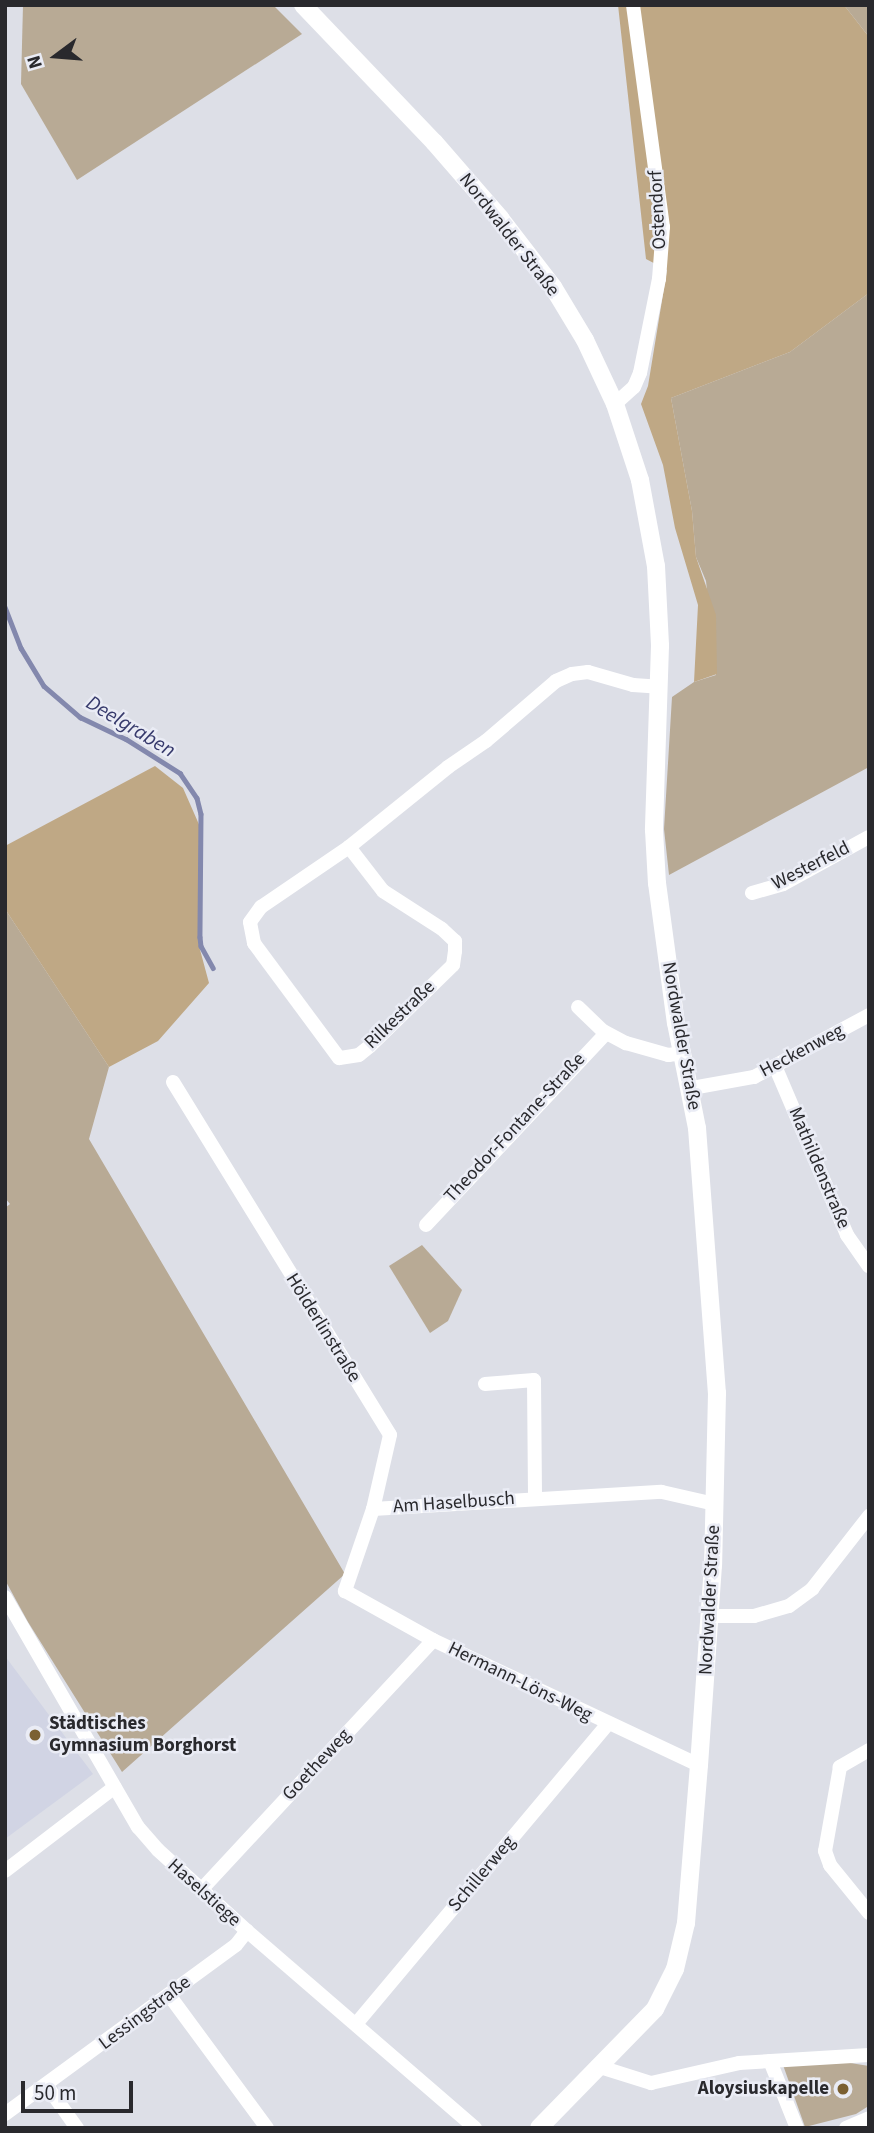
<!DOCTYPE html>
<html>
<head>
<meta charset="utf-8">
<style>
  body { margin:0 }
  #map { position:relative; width:874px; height:2133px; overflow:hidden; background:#dddfe7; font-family:"Source Sans 3",sans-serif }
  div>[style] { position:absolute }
  .built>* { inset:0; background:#d1d4e4 }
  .green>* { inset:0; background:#b8aa95 }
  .forest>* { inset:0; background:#bfa885 }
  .stream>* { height:4.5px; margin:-2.25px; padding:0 2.25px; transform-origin:2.25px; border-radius:2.25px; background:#8388ad }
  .minor>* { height:14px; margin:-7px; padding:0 7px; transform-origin:7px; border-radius:7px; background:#fff }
  .tertiary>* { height:18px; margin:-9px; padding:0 9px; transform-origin:9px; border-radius:9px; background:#fff }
  .dots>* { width:19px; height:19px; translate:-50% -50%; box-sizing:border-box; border:4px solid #eaecf5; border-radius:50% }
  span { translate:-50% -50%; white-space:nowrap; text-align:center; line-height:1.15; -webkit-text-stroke:5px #eaecf5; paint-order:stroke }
  .street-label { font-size:19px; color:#29292d }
  .poi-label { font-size:19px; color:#29292d; font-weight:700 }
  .left { translate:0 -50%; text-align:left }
  .right { translate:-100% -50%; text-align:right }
  .water-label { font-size:21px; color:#373a6c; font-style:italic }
  .frame { position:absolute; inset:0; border:7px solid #29292d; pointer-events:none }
  .north { position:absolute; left:21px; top:21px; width:70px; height:70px; -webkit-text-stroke:5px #eaecf5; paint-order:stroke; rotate:254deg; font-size:19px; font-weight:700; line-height:28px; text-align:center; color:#29292d }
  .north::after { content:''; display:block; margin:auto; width:24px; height:32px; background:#29292d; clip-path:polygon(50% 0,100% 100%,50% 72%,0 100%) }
  .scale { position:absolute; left:21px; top:2081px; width:112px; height:32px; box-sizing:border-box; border:4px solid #29292d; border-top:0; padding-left:9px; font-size:21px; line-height:24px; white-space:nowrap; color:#29292d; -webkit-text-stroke:5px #eaecf5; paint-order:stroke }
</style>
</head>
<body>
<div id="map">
  <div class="built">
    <div style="clip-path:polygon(5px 1656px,93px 1774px,5px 1839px)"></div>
  </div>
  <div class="green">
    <div style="clip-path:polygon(23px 5px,273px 5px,302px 34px,77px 180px,21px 84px)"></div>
    <div style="clip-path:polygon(844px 5px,869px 5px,869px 37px)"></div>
    <div style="clip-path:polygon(869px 293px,869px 767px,669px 875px,664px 829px,672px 697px,694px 682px,716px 675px,706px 581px,696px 557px,692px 511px,671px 398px,790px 352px)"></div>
    <div style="clip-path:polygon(5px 909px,109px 1067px,89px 1139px,345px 1574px,122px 1772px,28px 1622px,5px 1580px,5px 1208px,10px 1204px,5px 1198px)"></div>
    <div style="clip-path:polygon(422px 1245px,462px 1290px,448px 1321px,430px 1333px,389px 1266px)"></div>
    <div style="clip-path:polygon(844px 2062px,869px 2066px,867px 2107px,856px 2114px,805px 2127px,783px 2065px)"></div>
  </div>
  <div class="forest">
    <div style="clip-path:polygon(618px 5px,844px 5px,869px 37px,869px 293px,790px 352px,671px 398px,692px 511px,696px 557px,716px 615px,717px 674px,694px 682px,698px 605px,675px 528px,663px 465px,641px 404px,648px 386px,667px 270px,646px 259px)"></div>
    <div style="clip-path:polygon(155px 766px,183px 788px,201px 829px,199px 946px,209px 983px,158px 1041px,109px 1067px,5px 909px,5px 846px)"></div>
  </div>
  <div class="stream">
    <div style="left:5px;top:607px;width:44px;rotate:68.7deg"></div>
    <div style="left:21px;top:648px;width:44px;rotate:58.8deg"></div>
    <div style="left:44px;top:686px;width:48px;rotate:40.7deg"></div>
    <div style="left:80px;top:717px;width:51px;rotate:25.6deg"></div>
    <div style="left:126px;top:739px;width:64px;rotate:32.2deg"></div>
    <div style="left:180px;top:773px;width:30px;rotate:56deg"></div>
    <div style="left:197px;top:798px;width:16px;rotate:76deg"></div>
    <div style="left:201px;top:814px;width:123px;rotate:90.5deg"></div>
    <div style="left:200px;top:937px;width:9px;rotate:84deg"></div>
    <div style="left:201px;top:946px;width:25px;rotate:61deg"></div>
  </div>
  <div class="minor">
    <div style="left:615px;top:404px;width:25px;rotate:-42deg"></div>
    <div style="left:634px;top:387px;width:15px;rotate:-67deg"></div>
    <div style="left:640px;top:373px;width:96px;rotate:-78.6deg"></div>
    <div style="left:659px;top:279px;width:52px;rotate:-85.6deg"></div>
    <div style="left:663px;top:227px;width:224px;rotate:-97.7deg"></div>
    <div style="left:349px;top:847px;width:56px;rotate:52.3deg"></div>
    <div style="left:383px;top:891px;width:70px;rotate:32.8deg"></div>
    <div style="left:442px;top:929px;width:18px;rotate:43deg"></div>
    <div style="left:455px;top:941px;width:10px;rotate:90deg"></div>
    <div style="left:455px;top:951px;width:14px;rotate:98deg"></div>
    <div style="left:453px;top:965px;width:116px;rotate:135.7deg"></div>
    <div style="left:370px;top:1046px;width:14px;rotate:141deg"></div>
    <div style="left:359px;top:1055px;width:20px;rotate:171deg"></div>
    <div style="left:339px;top:1058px;width:143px;rotate:-126.5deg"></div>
    <div style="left:254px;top:943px;width:21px;rotate:-101deg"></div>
    <div style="left:250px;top:922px;width:19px;rotate:-54deg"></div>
    <div style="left:261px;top:907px;width:107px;rotate:-34.3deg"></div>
    <div style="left:349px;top:847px;width:127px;rotate:-38.9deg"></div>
    <div style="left:448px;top:767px;width:46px;rotate:-34.4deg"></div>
    <div style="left:486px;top:741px;width:92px;rotate:-40.6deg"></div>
    <div style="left:556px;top:681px;width:17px;rotate:-24deg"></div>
    <div style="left:572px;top:674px;width:16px;rotate:-7deg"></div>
    <div style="left:588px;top:672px;width:47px;rotate:16.1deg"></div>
    <div style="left:633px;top:685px;width:26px;rotate:4deg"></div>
    <div style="left:752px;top:893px;width:32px;rotate:-16deg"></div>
    <div style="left:783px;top:884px;width:98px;rotate:-28.7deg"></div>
    <div style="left:578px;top:1007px;width:35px;rotate:44deg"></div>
    <div style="left:603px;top:1031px;width:26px;rotate:28deg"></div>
    <div style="left:626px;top:1043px;width:44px;rotate:15.9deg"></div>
    <div style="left:668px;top:1055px;width:16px;rotate:-7deg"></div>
    <div style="left:775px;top:1066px;width:184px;rotate:66.9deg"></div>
    <div style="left:847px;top:1235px;width:38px;rotate:55deg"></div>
    <div style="left:173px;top:1082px;width:414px;rotate:58.4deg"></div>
    <div style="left:390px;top:1435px;width:76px;rotate:102.9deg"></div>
    <div style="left:373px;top:1509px;width:87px;rotate:108.9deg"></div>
    <div style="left:345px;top:1591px;width:101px;rotate:29.1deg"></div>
    <div style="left:433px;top:1640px;width:294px;rotate:25.2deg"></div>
    <div style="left:692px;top:1088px;width:63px;rotate:-10.1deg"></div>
    <div style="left:754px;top:1077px;width:131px;rotate:-28.3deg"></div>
    <div style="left:426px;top:1225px;width:263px;rotate:-46.8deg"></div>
    <div style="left:485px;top:1384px;width:49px;rotate:-4.7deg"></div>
    <div style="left:534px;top:1380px;width:117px;rotate:89.5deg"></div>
    <div style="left:373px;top:1509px;width:289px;rotate:-3.4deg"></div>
    <div style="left:662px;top:1492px;width:54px;rotate:12.8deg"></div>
    <div style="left:5px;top:1597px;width:266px;rotate:60deg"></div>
    <div style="left:138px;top:1827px;width:30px;rotate:49deg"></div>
    <div style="left:158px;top:1850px;width:120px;rotate:42.3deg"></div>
    <div style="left:247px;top:1931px;width:301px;rotate:40.8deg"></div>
    <div style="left:710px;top:1616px;width:44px"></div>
    <div style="left:754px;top:1616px;width:36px;rotate:-16deg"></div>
    <div style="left:789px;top:1606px;width:29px;rotate:-36deg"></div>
    <div style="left:812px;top:1589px;width:93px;rotate:-52deg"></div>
    <div style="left:869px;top:1750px;width:34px;rotate:150deg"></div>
    <div style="left:840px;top:1767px;width:85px;rotate:100.1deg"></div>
    <div style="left:825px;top:1851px;width:15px;rotate:70deg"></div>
    <div style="left:830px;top:1865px;width:62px;rotate:50.9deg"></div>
    <div style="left:5px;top:1871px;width:138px;rotate:-37.4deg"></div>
    <div style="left:201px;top:1890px;width:341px;rotate:-47.1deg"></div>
    <div style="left:169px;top:1995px;width:165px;rotate:53.6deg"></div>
    <div style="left:356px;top:2024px;width:392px;rotate:-50deg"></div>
    <div style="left:770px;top:2061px;width:72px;rotate:68.1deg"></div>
    <div style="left:597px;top:2066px;width:57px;rotate:17.5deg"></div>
    <div style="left:651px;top:2083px;width:90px;rotate:-12.8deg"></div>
    <div style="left:739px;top:2063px;width:130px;rotate:-3.5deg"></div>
    <div style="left:47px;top:2086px;width:52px;rotate:54.5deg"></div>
    <div style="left:5px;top:2114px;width:286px;rotate:-36.2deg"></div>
    <div style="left:236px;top:1945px;width:18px;rotate:-52deg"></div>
    <div style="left:846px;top:2128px;width:25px;rotate:-23deg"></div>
  </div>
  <div class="tertiary">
    <div style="left:303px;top:5px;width:190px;rotate:46.3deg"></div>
    <div style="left:434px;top:142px;width:101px;rotate:49deg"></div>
    <div style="left:500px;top:218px;width:87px;rotate:52.5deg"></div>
    <div style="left:553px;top:287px;width:62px;rotate:58.9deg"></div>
    <div style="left:585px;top:340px;width:71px;rotate:64.9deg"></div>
    <div style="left:615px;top:404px;width:80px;rotate:71.8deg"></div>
    <div style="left:640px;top:480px;width:87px;rotate:79.5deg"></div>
    <div style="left:656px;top:566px;width:80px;rotate:87.1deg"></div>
    <div style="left:660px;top:646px;width:184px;rotate:91.9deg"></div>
    <div style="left:654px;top:830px;width:53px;rotate:86.8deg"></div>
    <div style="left:657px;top:883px;width:141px;rotate:82.3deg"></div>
    <div style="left:676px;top:1023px;width:107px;rotate:78.7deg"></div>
    <div style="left:697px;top:1128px;width:266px;rotate:85.7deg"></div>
    <div style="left:717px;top:1393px;width:172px;rotate:91.3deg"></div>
    <div style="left:713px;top:1565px;width:200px;rotate:94deg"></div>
    <div style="left:699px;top:1765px;width:159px;rotate:94.7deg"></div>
    <div style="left:686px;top:1923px;width:47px;rotate:103.4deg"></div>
    <div style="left:675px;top:1969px;width:45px;rotate:116.6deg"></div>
    <div style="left:655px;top:2009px;width:166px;rotate:134.3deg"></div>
  </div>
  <div class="dots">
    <div style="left:35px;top:1735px;background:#7b6032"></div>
    <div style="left:843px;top:2089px;background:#7b6032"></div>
  </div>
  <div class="street-label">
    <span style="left:658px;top:210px;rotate:-93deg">Ostendorf</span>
    <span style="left:509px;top:235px;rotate:52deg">Nordwalder Straße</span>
    <span style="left:811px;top:866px;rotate:-27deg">Westerfeld</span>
    <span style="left:400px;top:1015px;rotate:-44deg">Rilkestraße</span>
    <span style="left:681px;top:1036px;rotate:80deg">Nordwalder Straße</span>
    <span style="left:802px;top:1051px;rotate:-28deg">Heckenweg</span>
    <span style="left:515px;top:1128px;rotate:-47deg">Theodor-Fontane-Straße</span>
    <span style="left:819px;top:1168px;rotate:67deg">Mathildenstraße</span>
    <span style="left:323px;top:1328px;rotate:58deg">Hölderlinstraße</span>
    <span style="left:454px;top:1503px;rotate:-4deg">Am Haselbusch</span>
    <span style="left:710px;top:1600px;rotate:-87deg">Nordwalder Straße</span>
    <span style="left:520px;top:1682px;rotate:26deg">Hermann-Löns-Weg</span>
    <span style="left:317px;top:1765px;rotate:-47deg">Goetheweg</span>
    <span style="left:482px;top:1874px;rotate:-50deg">Schillerweg</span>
    <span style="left:204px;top:1893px;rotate:42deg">Haselstiege</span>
    <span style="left:145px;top:2013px;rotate:-37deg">Lessingstraße</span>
  </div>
  <div class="poi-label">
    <span class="left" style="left:49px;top:1735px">Städtisches<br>Gymnasium Borghorst</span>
    <span class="right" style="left:829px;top:2089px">Aloysiuskapelle</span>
  </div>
  <div class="water-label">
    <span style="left:131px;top:726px;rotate:31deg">Deelgraben</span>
  </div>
  <div class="frame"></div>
  <div class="north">N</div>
  <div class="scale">50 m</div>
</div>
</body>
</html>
